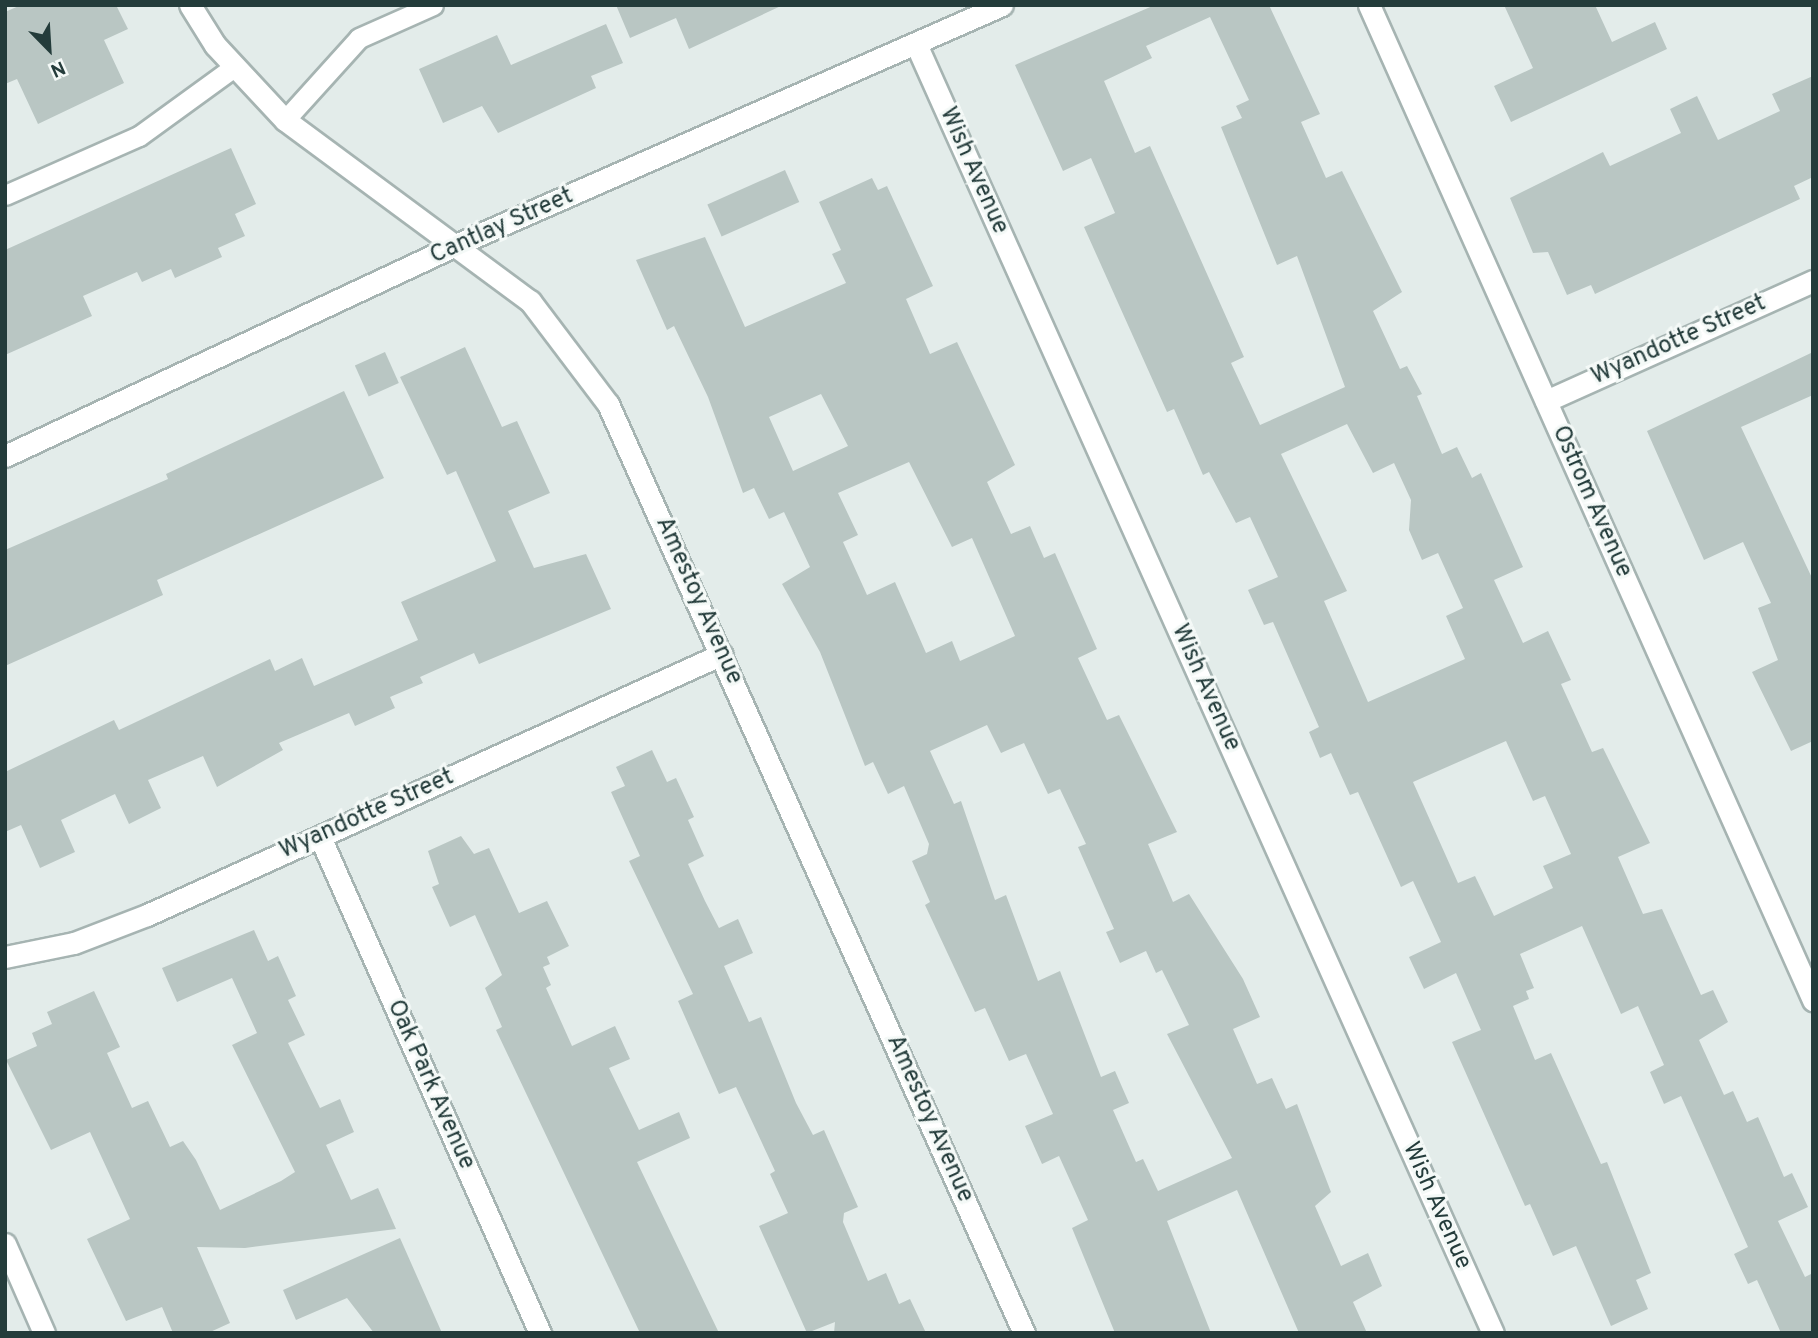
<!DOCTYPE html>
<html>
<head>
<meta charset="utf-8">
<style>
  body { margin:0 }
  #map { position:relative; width:1818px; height:1338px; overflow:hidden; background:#e3ecea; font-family:Overpass,sans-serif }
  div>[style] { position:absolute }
  .building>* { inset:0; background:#b9c6c3; transform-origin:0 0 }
  .roads { filter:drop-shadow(2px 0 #a6b4b2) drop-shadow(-2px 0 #a6b4b2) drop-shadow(0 2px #a6b4b2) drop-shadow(0 -2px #a6b4b2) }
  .service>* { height:19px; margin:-9.5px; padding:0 9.5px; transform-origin:9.5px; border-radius:9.5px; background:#fff }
  .minor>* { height:21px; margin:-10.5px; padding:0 10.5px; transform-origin:10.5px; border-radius:10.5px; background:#fff }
  .tertiary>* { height:21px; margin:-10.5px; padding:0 10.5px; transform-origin:10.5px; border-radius:10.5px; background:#fff }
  span { translate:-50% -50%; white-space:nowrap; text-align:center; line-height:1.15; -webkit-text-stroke:6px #f4f9f7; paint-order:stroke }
  .street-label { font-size:24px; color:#243c3b }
  .frame { position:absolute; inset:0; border:7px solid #243c3b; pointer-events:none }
  .north { position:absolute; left:14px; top:14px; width:70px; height:70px; -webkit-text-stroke:5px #f4f9f7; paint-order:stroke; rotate:156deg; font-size:19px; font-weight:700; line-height:28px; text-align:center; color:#243c3b }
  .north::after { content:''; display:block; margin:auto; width:24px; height:32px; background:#243c3b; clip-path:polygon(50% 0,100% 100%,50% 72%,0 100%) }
</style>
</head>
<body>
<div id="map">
  <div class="building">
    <div style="clip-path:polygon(21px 5px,116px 5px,128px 29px,104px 40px,124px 83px,38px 124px,17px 79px,5px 84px,5px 12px)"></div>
    <div style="clip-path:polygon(616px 5px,783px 5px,689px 49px,676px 18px,630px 38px)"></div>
    <div style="clip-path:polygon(evenodd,1155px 5px,1269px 5px,1320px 114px,1301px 122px,1326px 178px,1342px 171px,1402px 292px,1373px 311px,1400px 369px,1407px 366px,1422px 394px,1417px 396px,1442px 454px,1457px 447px,1472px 478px,1481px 473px,1523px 567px,1494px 580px,1523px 643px,1548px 631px,1571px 680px,1561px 684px,1592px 752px,1603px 748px,1650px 843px,1618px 857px,1643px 914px,1662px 909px,1701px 995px,1713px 990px,1728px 1022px,1699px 1040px,1724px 1095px,1733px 1091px,1747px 1122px,1758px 1117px,1784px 1177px,1792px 1173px,1808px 1207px,1778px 1221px,1805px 1277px,1813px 1273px,1813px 1333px,1781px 1333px,1757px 1280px,1748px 1284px,1734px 1254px,1748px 1247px,1681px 1096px,1664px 1104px,1650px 1072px,1664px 1065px,1638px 1006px,1621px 1014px,1582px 926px,1520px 954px,1534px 988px,1526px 991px,1529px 999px,1513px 1006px,1535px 1060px,1551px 1053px,1601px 1164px,1607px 1162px,1651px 1273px,1636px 1280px,1648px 1309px,1611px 1326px,1576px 1246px,1553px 1256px,1530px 1204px,1525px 1206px,1452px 1042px,1481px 1030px,1456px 973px,1424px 989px,1409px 957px,1441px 942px,1413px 881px,1401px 887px,1358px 792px,1350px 795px,1331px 753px,1320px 758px,1309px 732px,1319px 727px,1273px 622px,1264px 625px,1248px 590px,1278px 577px,1250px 517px,1236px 523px,1209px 472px,1203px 475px,1174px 409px,1167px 412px,1084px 227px,1115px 213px,1091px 158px,1063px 171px,1015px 65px,1155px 5px,1210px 17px,1249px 100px,1236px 106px,1242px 118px,1221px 127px,1277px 265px,1297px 256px,1345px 387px,1260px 425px,1231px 363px,1244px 357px,1150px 146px,1135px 153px,1104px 81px,1152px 58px,1146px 46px,1210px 17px,1155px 5px,1347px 424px,1373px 473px,1394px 463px,1411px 500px,1409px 530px,1422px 560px,1438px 553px,1463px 608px,1446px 616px,1465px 659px,1368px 702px,1324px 601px,1347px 591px,1281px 454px,1347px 424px,1155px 5px,1506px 741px,1533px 801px,1545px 796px,1571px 854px,1543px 866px,1553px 888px,1494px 916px,1475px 876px,1458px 883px,1413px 782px,1506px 741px)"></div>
    <div style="clip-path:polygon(1504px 5px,1595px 5px,1612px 42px,1655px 22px,1667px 49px,1511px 122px,1494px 86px,1533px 68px)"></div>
    <div style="clip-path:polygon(606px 24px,623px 63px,591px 76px,596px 88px,498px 133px,482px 106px,443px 123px,419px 69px,497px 35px,511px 65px)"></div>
    <div style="clip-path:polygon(1813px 76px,1813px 177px,1794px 186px,1800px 199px,1595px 294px,1591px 285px,1567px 295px,1548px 252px,1533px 253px,1510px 198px,1603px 152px,1610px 166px,1681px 133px,1670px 109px,1697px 96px,1718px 140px,1780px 111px,1772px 94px)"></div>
    <div style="clip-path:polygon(231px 148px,256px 204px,235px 214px,245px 236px,218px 248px,222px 257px,175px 278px,171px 269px,142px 282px,137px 272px,83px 296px,92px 316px,5px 355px,5px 250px)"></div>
    <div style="left:785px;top:170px;width:35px;height:85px;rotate:66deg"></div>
    <div style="clip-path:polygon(evenodd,872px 178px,878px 190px,887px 186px,933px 286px,906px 299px,930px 354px,957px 342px,1015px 465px,987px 482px,1011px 534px,1030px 526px,1044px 558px,1055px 553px,1097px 649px,1078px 658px,1107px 720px,1119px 715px,1177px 832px,1148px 844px,1173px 902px,1189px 894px,1243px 979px,1260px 1017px,1233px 1029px,1257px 1084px,1272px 1078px,1286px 1109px,1297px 1104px,1331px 1192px,1315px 1206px,1341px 1266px,1368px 1253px,1382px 1286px,1353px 1302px,1367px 1333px,1299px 1333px,1237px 1190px,1167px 1221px,1211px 1333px,1115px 1333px,1072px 1228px,1088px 1220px,1059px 1156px,1042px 1164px,1025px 1126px,1053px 1114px,1026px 1054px,1009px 1061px,985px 1008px,975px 1012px,925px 905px,930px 902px,912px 861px,927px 854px,929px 844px,904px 786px,888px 794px,873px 762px,865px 766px,820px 652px,782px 584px,810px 567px,784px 512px,769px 519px,754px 488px,743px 493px,708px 397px,674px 326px,667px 330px,636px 260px,705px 237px,745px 327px,846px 283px,832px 254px,841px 250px,819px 202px,872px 178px,821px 394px,848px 446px,793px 471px,769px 417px,821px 394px,872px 178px,909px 462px,952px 547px,972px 538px,1015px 636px,960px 661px,952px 641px,926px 653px,895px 582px,867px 595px,843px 542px,858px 535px,838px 493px,909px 462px,872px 178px,987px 725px,1001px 753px,1024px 743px,1048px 794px,1060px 789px,1086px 844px,1078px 847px,1114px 929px,1106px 932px,1120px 963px,1146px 951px,1156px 973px,1162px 970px,1189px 1025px,1167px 1034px,1232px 1158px,1158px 1191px,1143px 1159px,1136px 1162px,1113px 1110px,1129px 1103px,1115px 1071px,1101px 1077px,1060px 971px,1038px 981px,1006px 895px,995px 900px,961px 801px,954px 804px,930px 751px,987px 725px)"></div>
    <div style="clip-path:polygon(465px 347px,502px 427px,517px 421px,550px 493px,508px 511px,534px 568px,586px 554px,611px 609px,479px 664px,474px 653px,420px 677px,423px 683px,390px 697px,395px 708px,355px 726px,349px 713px,279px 743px,283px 750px,217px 787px,203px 756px,148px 780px,161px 808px,129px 824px,115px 794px,61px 820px,75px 852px,40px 868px,21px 825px,5px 832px,5px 772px,114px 720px,119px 730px,270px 659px,275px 671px,302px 658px,314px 686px,418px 640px,401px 602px,496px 561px,456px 471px,447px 475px,400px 377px)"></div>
    <div style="left:385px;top:352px;width:34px;height:33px;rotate:66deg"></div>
    <div style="clip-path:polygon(1813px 352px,1813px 395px,1741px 427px,1813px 580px,1813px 741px,1791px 751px,1752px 672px,1778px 660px,1758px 608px,1771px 603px,1743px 542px,1704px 560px,1647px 431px)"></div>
    <div style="clip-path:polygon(344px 391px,384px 478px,157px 580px,163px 595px,5px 666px,5px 550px,168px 479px,166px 474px)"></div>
    <div style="clip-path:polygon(652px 750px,667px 782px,676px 778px,694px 817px,688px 820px,704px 856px,688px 864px,705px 901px,719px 928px,738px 919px,753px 953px,724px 966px,749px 1022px,761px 1017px,796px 1103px,813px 1135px,824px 1130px,858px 1207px,844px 1213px,843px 1222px,868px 1281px,886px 1273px,899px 1304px,910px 1299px,926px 1333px,834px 1333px,835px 1322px,807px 1333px,759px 1226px,788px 1213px,770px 1174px,775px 1171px,736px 1087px,719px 1094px,678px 1001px,693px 994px,629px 861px,640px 856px,611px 792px,625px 786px,616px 767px)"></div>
    <div style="clip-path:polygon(461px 836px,474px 854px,489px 848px,519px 913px,547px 901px,569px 946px,547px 957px,550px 964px,543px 967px,551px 985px,546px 988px,572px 1046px,615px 1026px,630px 1059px,609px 1068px,639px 1130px,679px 1112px,690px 1138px,637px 1162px,719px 1333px,640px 1333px,496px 1030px,502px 1027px,485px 988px,502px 975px,475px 915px,450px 927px,432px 887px,439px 884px,428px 851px)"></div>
    <div style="clip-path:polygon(254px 930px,268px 961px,278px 956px,296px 996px,288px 1000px,305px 1035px,288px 1043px,320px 1108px,340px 1099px,354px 1132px,326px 1145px,351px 1200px,378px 1188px,396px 1229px,245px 1248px,197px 1247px,230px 1323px,208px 1333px,173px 1333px,162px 1307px,126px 1321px,87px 1239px,130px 1219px,90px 1132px,51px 1150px,6px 1060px,37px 1046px,32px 1033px,52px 1024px,47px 1012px,94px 991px,120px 1047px,107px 1053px,132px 1108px,148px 1101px,170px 1147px,183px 1141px,196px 1160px,220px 1210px,281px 1181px,295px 1172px,232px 1045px,257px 1033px,232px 978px,177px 1002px,162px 968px)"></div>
    <div style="clip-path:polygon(400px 1238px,442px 1333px,374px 1333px,347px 1298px,296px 1320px,283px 1290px)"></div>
  </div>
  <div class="roads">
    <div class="service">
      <div style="left:285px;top:120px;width:110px;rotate:-47.9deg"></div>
      <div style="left:359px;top:38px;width:81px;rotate:-24deg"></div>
      <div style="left:5px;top:195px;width:146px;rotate:-23.8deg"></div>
      <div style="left:139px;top:136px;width:117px;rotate:-36deg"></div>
    </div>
    <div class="minor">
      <div style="left:1369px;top:5px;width:1090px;rotate:65.95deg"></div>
      <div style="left:916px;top:44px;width:1412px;rotate:65.89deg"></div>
      <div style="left:1546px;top:401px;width:293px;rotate:-24.2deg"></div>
      <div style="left:5px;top:456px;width:500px;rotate:-25.08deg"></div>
      <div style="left:458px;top:244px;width:594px;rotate:-23.72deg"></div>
      <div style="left:320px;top:837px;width:543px;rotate:66.08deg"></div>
      <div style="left:5px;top:957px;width:70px;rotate:-11.5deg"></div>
      <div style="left:74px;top:943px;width:78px;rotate:-21deg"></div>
      <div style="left:147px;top:915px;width:631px;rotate:-24.41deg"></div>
      <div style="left:5px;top:1244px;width:97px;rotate:66.3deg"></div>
    </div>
    <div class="tertiary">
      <div style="left:190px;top:5px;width:47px;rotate:58deg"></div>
      <div style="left:215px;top:45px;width:103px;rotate:47deg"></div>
      <div style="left:285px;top:120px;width:305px;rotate:36.5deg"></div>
      <div style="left:530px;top:301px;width:129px;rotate:52.9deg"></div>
      <div style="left:608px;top:404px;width:1018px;rotate:65.88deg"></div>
    </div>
  </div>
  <div class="street-label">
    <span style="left:973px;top:171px;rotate:66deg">Wish Avenue</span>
    <span style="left:502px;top:227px;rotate:-24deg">Cantlay Street</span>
    <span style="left:1679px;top:341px;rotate:-24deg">Wyandotte Street</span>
    <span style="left:1591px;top:502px;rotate:66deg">Ostrom Avenue</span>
    <span style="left:698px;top:601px;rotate:66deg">Amestoy Avenue</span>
    <span style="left:1205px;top:688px;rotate:66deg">Wish Avenue</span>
    <span style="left:367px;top:815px;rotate:-24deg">Wyandotte Street</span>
    <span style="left:430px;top:1085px;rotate:66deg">Oak Park Avenue</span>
    <span style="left:929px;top:1119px;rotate:66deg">Amestoy Avenue</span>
    <span style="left:1436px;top:1206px;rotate:66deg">Wish Avenue</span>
  </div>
  <div class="frame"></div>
  <div class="north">N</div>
</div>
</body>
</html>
